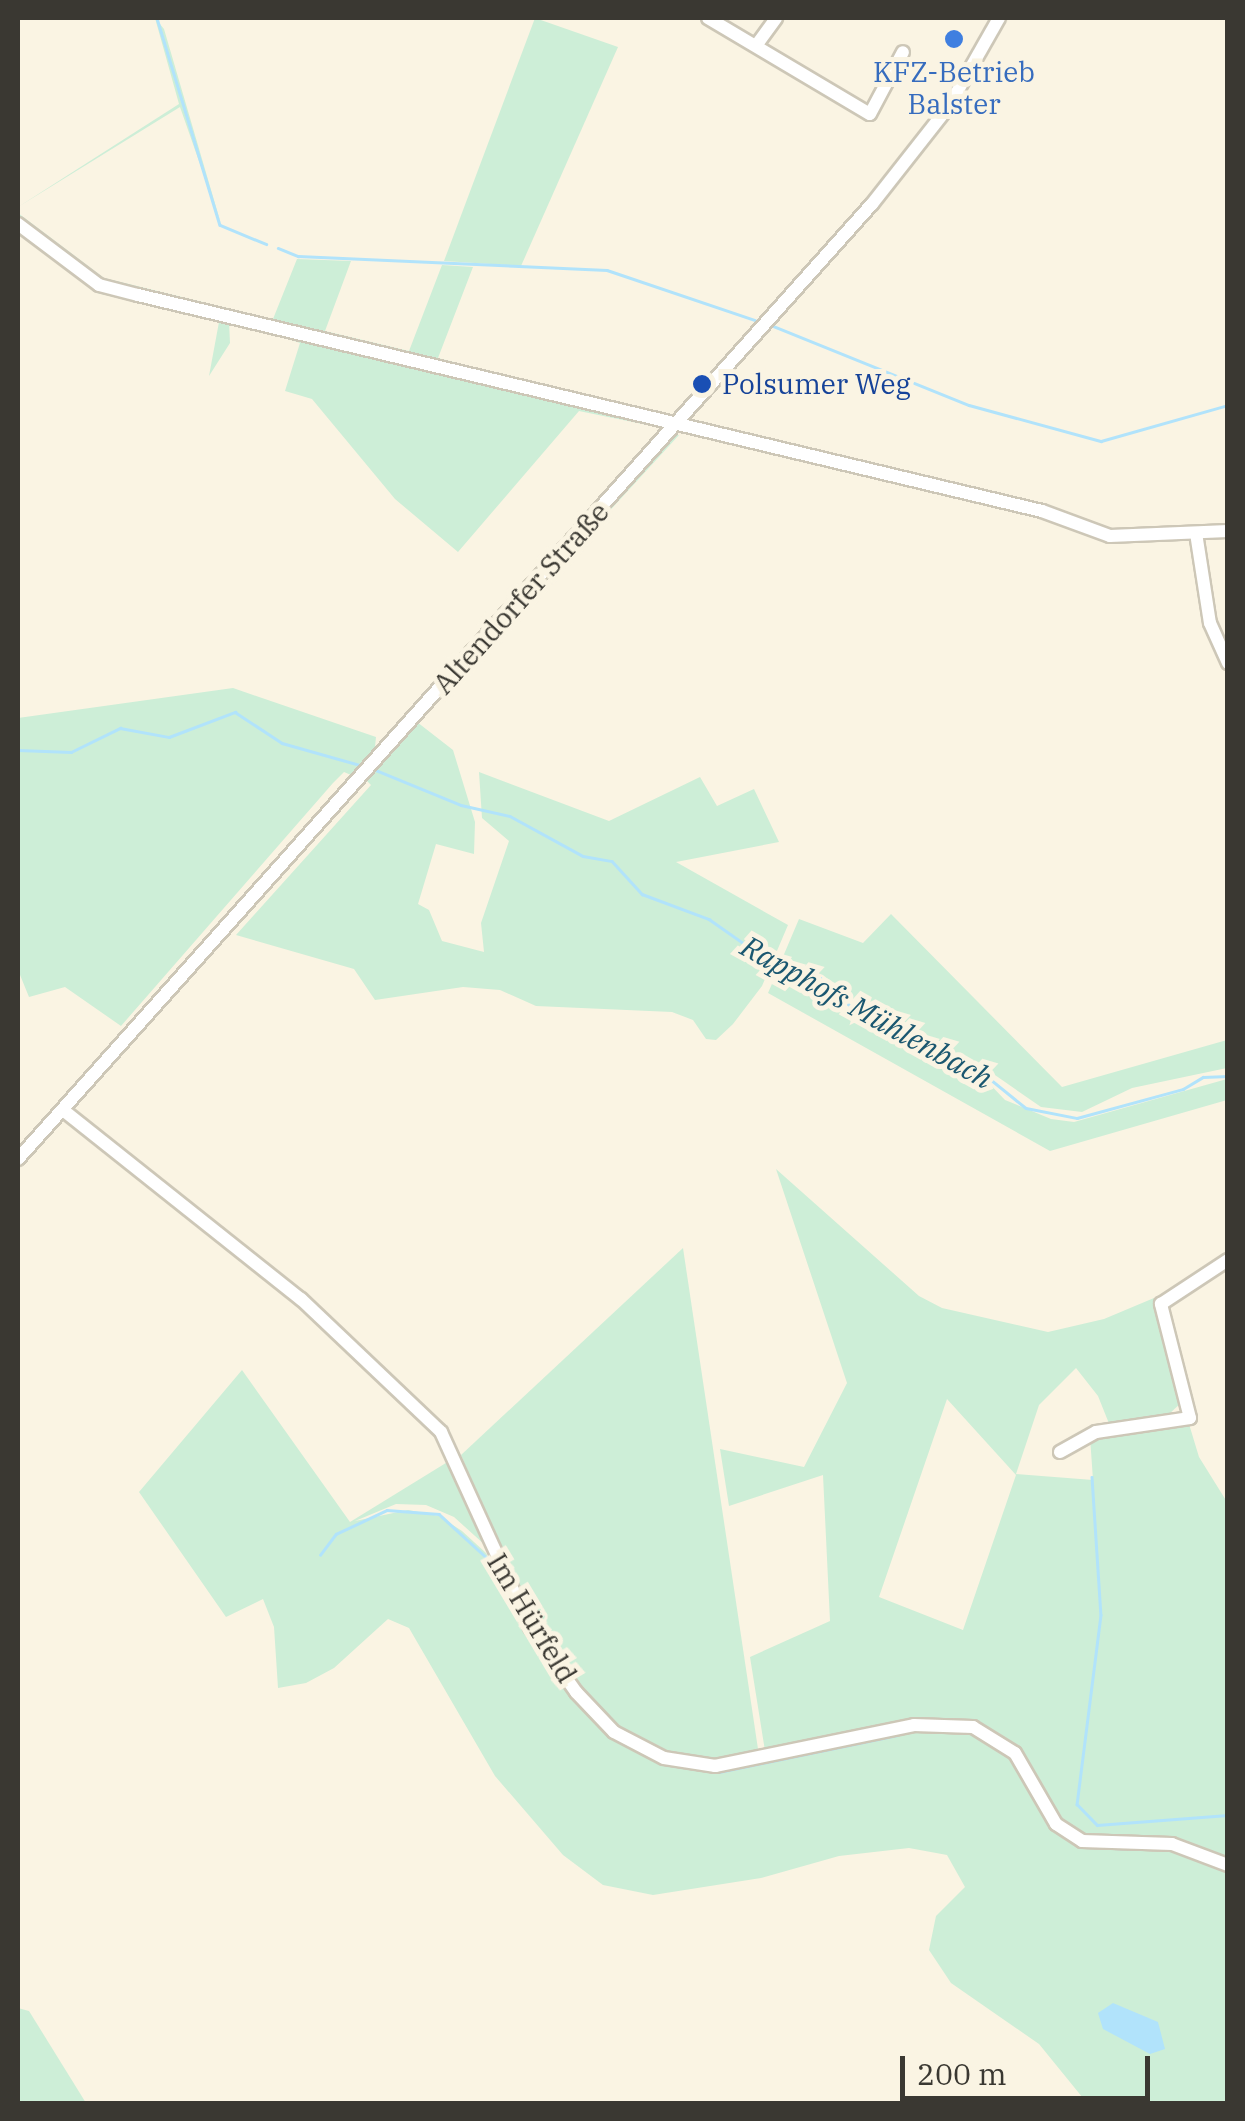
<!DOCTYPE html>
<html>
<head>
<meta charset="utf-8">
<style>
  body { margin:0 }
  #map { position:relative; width:1245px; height:2121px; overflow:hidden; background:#faf4e3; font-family:"IBM Plex Serif",serif }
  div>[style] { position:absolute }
  .green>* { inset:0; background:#cdeed7 }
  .water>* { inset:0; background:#b1e3fb }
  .stream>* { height:2.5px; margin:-1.25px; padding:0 1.25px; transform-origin:1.25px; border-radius:1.25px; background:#b1e3fb }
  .roads { filter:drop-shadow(2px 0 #cdc7b7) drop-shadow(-2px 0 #cdc7b7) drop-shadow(0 2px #cdc7b7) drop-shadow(0 -2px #cdc7b7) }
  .minor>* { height:12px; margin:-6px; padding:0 6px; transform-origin:6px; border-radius:6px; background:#fff }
  .dots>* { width:28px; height:28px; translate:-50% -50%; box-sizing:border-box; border:5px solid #faf4e3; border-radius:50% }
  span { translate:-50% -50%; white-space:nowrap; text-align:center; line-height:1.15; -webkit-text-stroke:10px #faf4e3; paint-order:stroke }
  .shop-label { font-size:28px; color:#366cbe }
  .transit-label { font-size:28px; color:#164399 }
  .left { translate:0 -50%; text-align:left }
  .street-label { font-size:28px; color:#3a3832 }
  .water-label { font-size:30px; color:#1a5770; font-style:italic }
  .frame { position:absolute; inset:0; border:20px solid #3a3832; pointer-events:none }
  .scale { position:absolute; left:900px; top:2056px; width:250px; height:45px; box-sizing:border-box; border:5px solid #3a3832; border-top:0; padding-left:12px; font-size:30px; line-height:35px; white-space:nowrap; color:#3a3832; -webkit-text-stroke:8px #faf4e3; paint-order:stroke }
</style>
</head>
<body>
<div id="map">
  <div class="green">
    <div style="clip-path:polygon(155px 18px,164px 29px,221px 224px,180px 107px,18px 207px,179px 104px)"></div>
    <div style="clip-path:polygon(535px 18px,618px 47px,521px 266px,444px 261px)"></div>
    <div style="clip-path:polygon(18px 213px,104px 278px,273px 319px,297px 259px,351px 261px,325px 331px,409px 351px,442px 265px,473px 267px,438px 358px,473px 367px,109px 285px,18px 219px)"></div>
    <div style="clip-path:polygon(18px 228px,93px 285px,229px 321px,230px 343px,209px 376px,219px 322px,97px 293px)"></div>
    <div style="clip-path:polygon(250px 326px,657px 421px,657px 427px,579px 411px,458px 552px,395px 499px,312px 399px,285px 391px,300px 343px)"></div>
    <div style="clip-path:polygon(673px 435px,679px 435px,423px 715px)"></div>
    <div style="clip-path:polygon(233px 688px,376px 737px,375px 747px,351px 775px,344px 772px,333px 783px,121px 1026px,65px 987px,29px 997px,18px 970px,18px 718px)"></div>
    <div style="clip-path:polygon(417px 722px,453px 750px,475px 822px,474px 854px,436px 844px,418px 904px,429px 910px,442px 941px,484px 952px,481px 923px,509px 841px,482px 818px,479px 772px,609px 821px,700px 777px,717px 806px,754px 789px,779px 842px,676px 862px,788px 925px,762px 986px,733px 1024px,716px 1040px,706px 1039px,693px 1020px,672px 1012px,536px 1006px,500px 990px,463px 987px,375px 1000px,354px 969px,236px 935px,371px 785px,367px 781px)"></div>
    <div style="clip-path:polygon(891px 914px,1062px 1087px,1227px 1040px,1227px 1068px,1132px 1088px,1082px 1112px,1041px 1107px,982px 1066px,945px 1054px,923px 1031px,880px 1021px,823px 975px,782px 959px,799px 919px,863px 943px)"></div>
    <div style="clip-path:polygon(778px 970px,815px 981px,871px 1027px,920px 1042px,941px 1063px,981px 1075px,1005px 1100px,1051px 1119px,1074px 1122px,1227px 1079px,1227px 1100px,1050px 1151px,768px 993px)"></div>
    <div style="clip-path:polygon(evenodd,776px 1169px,919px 1296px,942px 1308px,1048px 1332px,1104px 1319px,1154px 1298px,1183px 1401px,1167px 1416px,1189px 1424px,1199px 1457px,1227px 1502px,1227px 1861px,1211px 1853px,1099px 1843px,1059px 1822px,1017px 1750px,974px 1722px,920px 1721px,765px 1751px,750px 1657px,830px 1621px,823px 1475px,729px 1506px,720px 1449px,804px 1467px,847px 1383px,776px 1169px,1076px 1368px,1098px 1396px,1112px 1431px,1090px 1437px,1093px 1480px,1016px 1474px,1039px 1405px,1076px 1368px,776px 1169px,947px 1399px,1016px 1475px,963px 1630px,879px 1597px,947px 1399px)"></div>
    <div style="clip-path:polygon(683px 1248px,758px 1749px,752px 1759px,689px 1760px,633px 1740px,597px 1709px,520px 1598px,461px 1455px)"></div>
    <div style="clip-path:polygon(242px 1370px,350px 1522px,454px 1458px,485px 1545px,454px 1517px,426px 1505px,396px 1504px,355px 1521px,408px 1510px,439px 1516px,462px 1531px,486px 1553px,537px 1645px,638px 1750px,731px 1769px,922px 1728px,974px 1731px,1020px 1764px,1040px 1802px,1079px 1843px,1101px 1849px,1169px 1847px,1228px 1870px,1227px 2103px,1087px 2103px,1039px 2044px,951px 1983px,929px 1950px,936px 1916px,965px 1887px,947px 1855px,909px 1848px,839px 1856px,761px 1878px,653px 1895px,603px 1885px,563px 1855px,495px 1776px,409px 1628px,388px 1619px,334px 1668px,306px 1683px,278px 1688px,274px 1627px,263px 1599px,226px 1617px,139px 1492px)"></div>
    <div style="clip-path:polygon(18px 2008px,29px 2011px,86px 2103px,18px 2103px)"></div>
  </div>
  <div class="water">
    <div style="clip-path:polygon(1113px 2003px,1158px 2022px,1165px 2049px,1150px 2054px,1103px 2029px,1098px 2013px)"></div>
  </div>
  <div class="stream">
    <div style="left:157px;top:18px;width:216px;rotate:73.1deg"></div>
    <div style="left:220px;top:225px;width:50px;rotate:22.4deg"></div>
    <div style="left:278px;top:248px;width:22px;rotate:22deg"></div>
    <div style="left:298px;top:256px;width:309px;rotate:2.6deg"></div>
    <div style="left:607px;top:270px;width:156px;rotate:18.7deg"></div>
    <div style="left:773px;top:326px;width:211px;rotate:22deg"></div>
    <div style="left:969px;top:405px;width:137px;rotate:15.3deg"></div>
    <div style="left:1101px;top:441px;width:132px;rotate:-15.8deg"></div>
    <div style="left:18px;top:750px;width:53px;rotate:2.2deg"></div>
    <div style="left:71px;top:752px;width:55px;rotate:-26.1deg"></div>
    <div style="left:120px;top:728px;width:50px;rotate:10.4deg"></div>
    <div style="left:169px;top:737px;width:71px;rotate:-20.7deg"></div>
    <div style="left:235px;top:712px;width:56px;rotate:33.4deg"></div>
    <div style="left:282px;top:743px;width:81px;rotate:15.8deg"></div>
    <div style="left:373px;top:769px;width:95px;rotate:22.2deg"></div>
    <div style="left:461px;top:805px;width:50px;rotate:12.7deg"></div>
    <div style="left:510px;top:816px;width:83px;rotate:28.7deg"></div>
    <div style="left:583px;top:856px;width:29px;rotate:10deg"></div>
    <div style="left:612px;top:861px;width:45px;rotate:47.7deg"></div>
    <div style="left:642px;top:894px;width:72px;rotate:20.5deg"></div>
    <div style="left:709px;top:919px;width:90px;rotate:35.1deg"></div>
    <div style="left:783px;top:971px;width:38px;rotate:11deg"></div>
    <div style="left:820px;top:978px;width:54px;rotate:42.8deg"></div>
    <div style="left:860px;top:1015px;width:66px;rotate:21.2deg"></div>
    <div style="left:922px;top:1039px;width:40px;rotate:43deg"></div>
    <div style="left:951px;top:1066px;width:28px;rotate:8deg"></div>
    <div style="left:979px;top:1070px;width:60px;rotate:39deg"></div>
    <div style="left:1026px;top:1108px;width:52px;rotate:11.1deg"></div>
    <div style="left:1077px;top:1118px;width:110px;rotate:-15.3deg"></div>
    <div style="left:1183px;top:1089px;width:23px;rotate:-31deg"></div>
    <div style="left:1203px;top:1077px;width:25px;rotate:-2deg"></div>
    <div style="left:1092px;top:1477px;width:138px;rotate:86.3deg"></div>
    <div style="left:1101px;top:1615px;width:191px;rotate:97.2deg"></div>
    <div style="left:1077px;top:1804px;width:29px;rotate:46deg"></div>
    <div style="left:1097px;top:1825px;width:131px;rotate:-4.4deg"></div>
    <div style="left:320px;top:1555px;width:26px;rotate:-53deg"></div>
    <div style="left:336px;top:1534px;width:56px;rotate:-25.2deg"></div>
    <div style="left:387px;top:1510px;width:52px;rotate:4.4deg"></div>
    <div style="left:439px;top:1514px;width:64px;rotate:42.5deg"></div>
    <div style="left:486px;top:1557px;width:72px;rotate:62deg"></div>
    <div style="left:544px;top:1657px;width:32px;rotate:55deg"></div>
    <div style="left:573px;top:1698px;width:46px;rotate:45.9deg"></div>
    <div style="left:719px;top:1772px;width:182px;rotate:-11.7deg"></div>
    <div style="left:1086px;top:1847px;width:56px;rotate:2deg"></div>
  </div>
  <div class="roads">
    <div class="minor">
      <div style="left:708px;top:18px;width:188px;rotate:30.7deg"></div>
      <div style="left:870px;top:114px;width:70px;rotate:-62deg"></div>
      <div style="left:758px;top:43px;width:31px;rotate:-54deg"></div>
      <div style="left:18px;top:224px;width:101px;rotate:37deg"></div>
      <div style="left:99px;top:285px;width:40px;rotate:14.4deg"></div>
      <div style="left:138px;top:295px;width:929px;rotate:13.44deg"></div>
      <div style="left:1042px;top:511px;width:72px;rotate:20.2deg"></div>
      <div style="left:1110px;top:536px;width:118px;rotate:-2.4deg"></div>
      <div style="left:1196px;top:533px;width:91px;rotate:81.2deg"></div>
      <div style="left:1210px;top:623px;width:44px;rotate:65.8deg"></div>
      <div style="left:63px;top:1110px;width:304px;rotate:38.5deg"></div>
      <div style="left:301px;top:1299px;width:193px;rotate:43.5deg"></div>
      <div style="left:441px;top:1432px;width:214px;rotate:65.5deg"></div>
      <div style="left:530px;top:1627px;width:80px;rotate:54.7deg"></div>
      <div style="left:576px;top:1692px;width:55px;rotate:46.5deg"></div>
      <div style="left:614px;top:1732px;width:56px;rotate:27.5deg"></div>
      <div style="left:664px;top:1758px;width:52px;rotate:8.9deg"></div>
      <div style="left:715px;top:1766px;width:203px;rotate:-11.6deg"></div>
      <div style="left:914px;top:1725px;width:59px;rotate:1.9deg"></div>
      <div style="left:973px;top:1727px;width:49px;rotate:31.8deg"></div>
      <div style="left:1015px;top:1753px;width:82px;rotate:60deg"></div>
      <div style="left:1056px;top:1824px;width:31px;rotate:33deg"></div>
      <div style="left:1082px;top:1841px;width:90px;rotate:1.9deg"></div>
      <div style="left:1172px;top:1844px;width:60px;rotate:20.6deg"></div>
      <div style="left:18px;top:1159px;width:1281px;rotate:-48.2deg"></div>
      <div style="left:872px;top:204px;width:125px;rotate:-51.8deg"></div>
      <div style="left:949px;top:106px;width:101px;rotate:-60.4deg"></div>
      <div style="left:1060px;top:1452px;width:41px;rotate:-29.1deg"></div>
      <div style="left:1096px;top:1432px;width:95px;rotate:-8.5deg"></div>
      <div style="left:1190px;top:1418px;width:118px;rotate:-104.3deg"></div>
      <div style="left:1161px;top:1304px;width:80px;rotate:-33.3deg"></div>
    </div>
  </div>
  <div class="dots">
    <div style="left:954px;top:39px;background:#3f7fe0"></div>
    <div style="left:702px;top:384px;background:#1a4fb4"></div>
  </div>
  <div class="shop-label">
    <span style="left:954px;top:88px">KFZ-Betrieb<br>Balster</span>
  </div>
  <div class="transit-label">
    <span class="left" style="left:722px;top:384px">Polsumer Weg</span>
  </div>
  <div class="street-label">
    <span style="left:521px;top:598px;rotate:-48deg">Altendorfer Straße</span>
    <span style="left:532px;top:1618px;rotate:59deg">Im Hürfeld</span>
  </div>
  <div class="water-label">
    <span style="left:867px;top:1012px;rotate:29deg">Rapphofs Mühlenbach</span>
  </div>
  <div class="frame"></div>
  <div class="scale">200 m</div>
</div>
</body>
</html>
